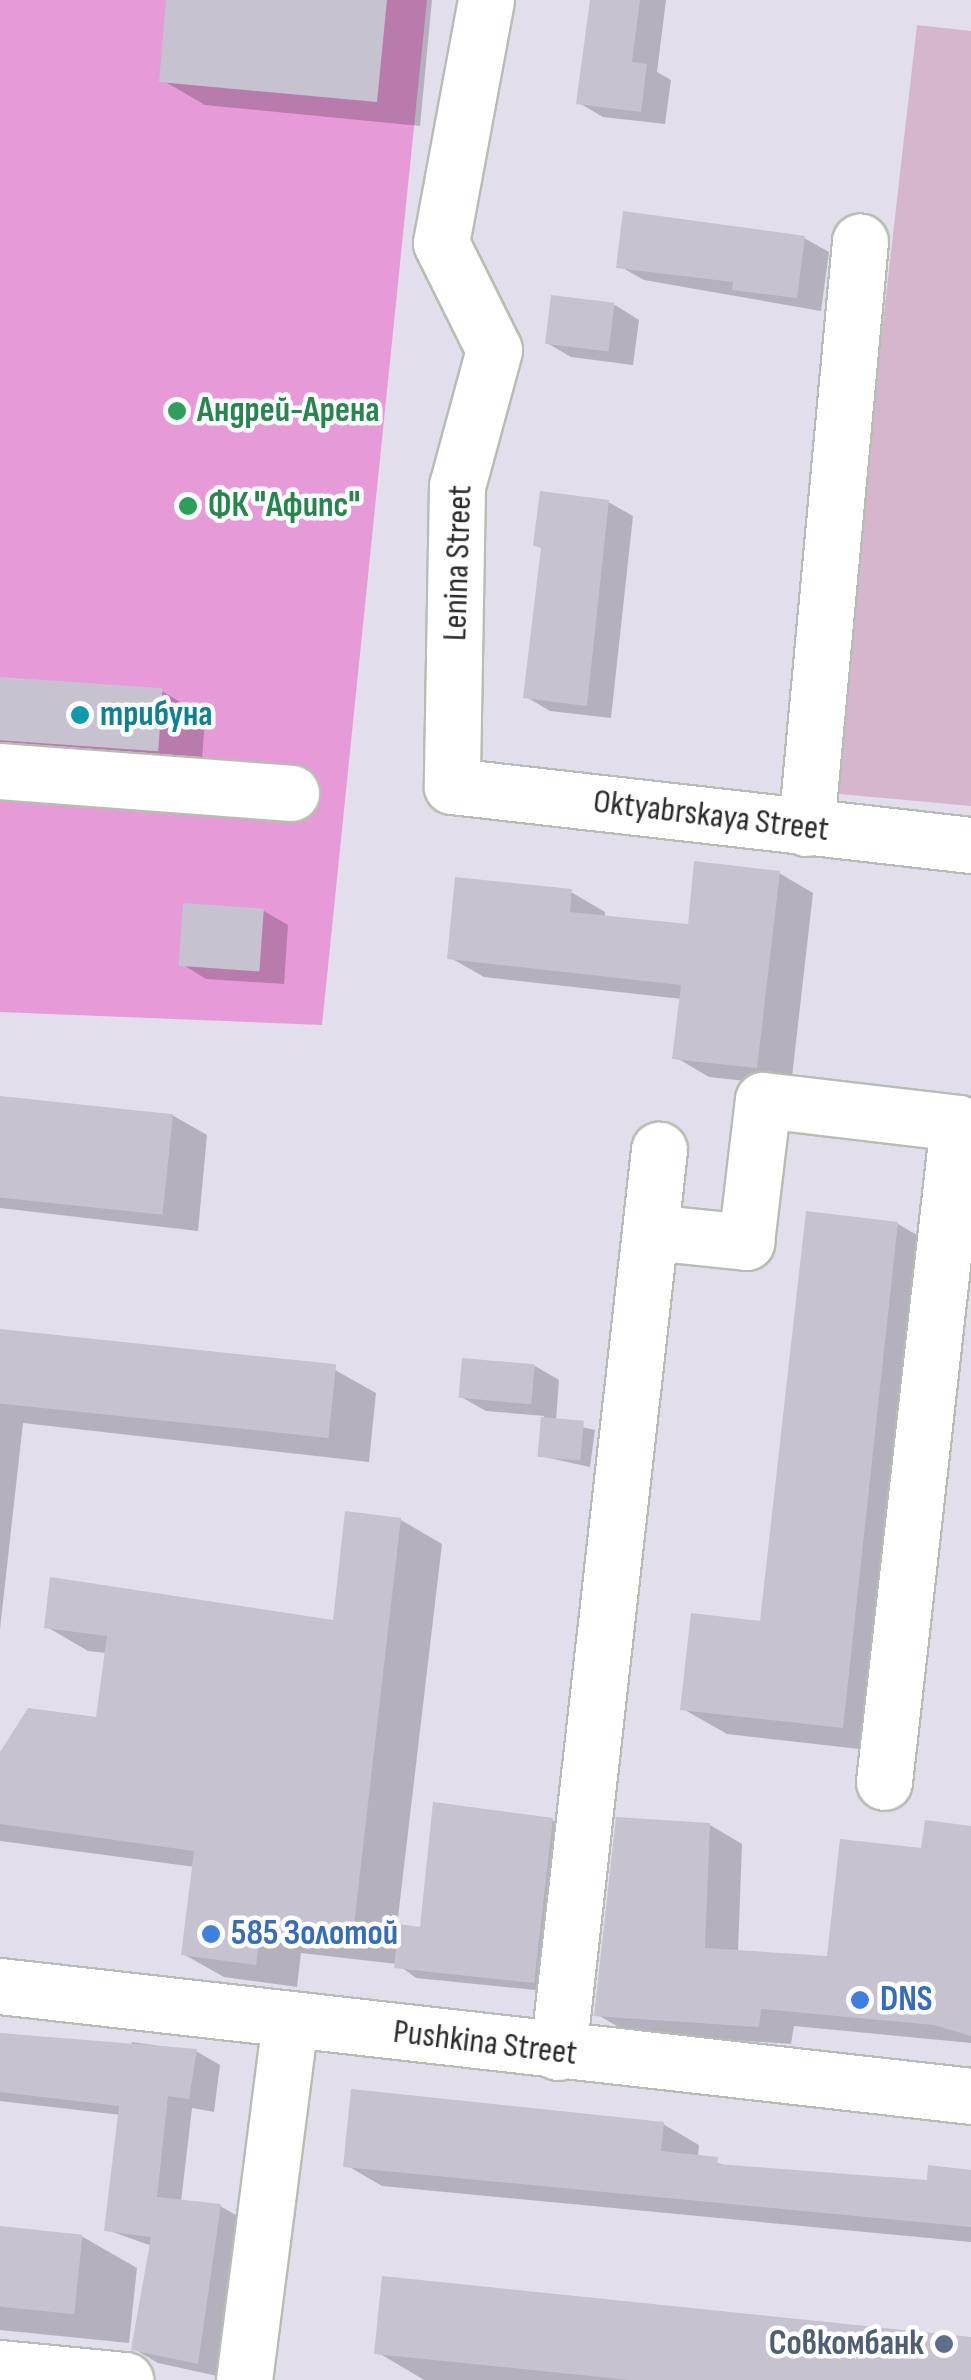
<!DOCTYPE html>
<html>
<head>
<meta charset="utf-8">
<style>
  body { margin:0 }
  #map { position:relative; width:971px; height:2380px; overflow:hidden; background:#e3deec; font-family:"Sofia Sans Condensed",sans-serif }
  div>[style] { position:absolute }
  .cemetery>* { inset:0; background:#d5b6cd }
  .pitch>* { inset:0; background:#e79ad8 }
  .shadow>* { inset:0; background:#0003 }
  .building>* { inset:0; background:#c7c2cf; transform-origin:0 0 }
  .roads { filter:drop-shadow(2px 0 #b7beb1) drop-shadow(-2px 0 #b7beb1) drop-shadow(0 2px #b7beb1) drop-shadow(0 -2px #b7beb1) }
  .minor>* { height:55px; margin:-27.5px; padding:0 27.5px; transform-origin:27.5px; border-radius:27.5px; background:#fff }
  .dots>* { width:28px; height:28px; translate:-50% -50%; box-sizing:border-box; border:5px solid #fff; border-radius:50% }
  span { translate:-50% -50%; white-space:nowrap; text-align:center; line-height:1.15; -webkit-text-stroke:9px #fff; paint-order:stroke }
  .leisure-label { font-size:35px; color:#27864d; font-weight:700 }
  .left { translate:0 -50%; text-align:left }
  .street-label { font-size:35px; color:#2b2b2b }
  .culture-label { font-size:35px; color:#0d838f; font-weight:700 }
  .shop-label { font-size:35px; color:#366cbe; font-weight:700 }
  .service-label { font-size:35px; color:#4e5e75; font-weight:700 }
  .right { translate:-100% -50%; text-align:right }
</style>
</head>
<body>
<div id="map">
  <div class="cemetery">
    <div style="clip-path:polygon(917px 25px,971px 31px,971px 806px,829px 793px)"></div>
  </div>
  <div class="pitch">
    <div style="clip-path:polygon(0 0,427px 0,322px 1025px,0 1012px)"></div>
  </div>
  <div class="shadow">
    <div style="clip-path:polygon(169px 0,432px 0,420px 126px,205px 105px,162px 80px)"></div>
    <div style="clip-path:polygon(591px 0,666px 0,657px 72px,671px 80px,665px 124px,603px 117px,579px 103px)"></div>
    <div style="clip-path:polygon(804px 238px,829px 252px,821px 311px,644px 280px,619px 266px)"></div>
    <div style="clip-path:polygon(615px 305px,639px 320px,633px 365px,571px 357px,547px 343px)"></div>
    <div style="clip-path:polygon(608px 502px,633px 516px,611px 718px,550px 711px,526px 697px,543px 549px,535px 545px)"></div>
    <div style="clip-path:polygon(0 679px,162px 691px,205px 717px,201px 775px,0 760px)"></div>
    <div style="clip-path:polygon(779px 873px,813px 893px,791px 1086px,709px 1077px,675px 1057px,682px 999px,484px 977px,449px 957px,571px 892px,605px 912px,605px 918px,690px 926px)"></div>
    <div style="clip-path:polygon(264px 911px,288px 925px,284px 984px,206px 979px,182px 964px)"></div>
    <div style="clip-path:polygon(0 1098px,172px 1115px,207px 1135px,198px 1231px,0 1208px)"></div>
    <div style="clip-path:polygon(898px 1224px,941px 1249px,886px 1752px,727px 1734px,683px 1709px,762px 1624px)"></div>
    <div style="clip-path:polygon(0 1331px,335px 1370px,376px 1393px,369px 1462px,23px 1423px,0 1629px)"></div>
    <div style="clip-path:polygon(535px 1366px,559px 1380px,556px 1421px,595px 1430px,590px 1467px,540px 1456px,544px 1416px,486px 1411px,461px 1397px)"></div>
    <div style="clip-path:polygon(401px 1520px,442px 1544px,397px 1926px,422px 1930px,552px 1820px,572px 1832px,554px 1992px,416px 1978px,397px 1964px,301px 1953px,297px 1987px,224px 1977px,183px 1954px,195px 1867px,0 1841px,0 1756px,98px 1720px,107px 1653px,88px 1651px,47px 1627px,335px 1622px)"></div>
    <div style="clip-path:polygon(710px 1825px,742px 1844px,738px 1952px,829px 1959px,923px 1851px,971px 1828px,971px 2043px,794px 2026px,791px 2044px,629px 2033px,596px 2014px)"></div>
    <div style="clip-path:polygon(0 2036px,130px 2050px,132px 2042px,196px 2051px,220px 2065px,214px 2112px,192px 2108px,181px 2202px,220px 2206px,245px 2220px,222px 2377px,158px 2363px,134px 2349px,152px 2246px,107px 2230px,121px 2115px,0 2101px)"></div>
    <div style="clip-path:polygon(663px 2124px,699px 2145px,698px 2157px,731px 2167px,929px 2183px,971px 2172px,971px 2242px,382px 2186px,346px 2165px)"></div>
    <div style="clip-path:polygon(0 2228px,83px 2237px,137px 2268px,129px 2343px,0 2330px)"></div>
    <div style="clip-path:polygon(971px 2339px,971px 2380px,424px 2380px,377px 2352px)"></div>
  </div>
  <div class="building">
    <div style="clip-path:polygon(166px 0,387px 0,377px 102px,159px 82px)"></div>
    <div style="clip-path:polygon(590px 0,640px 0,632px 62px,647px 64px,641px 112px,576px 104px)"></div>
    <div style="clip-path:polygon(623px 211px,805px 236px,797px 298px,732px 290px,733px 282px,616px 268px)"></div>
    <div style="left:551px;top:295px;width:64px;height:49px;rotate:7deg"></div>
    <div style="clip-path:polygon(540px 491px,609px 500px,587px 706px,523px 698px,541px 547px,533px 546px)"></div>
    <div style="left:0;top:677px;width:163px;height:63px;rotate:4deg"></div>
    <div style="clip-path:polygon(694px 861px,780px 871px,757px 1068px,672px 1059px,681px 985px,447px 959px,455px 877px,572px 889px,570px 912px,688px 924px)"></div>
    <div style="left:183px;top:903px;width:81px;height:63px;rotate:4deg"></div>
    <div style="left:0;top:1096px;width:174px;height:101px;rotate:6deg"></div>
    <div style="clip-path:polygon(806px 1211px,898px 1222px,843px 1728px,680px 1710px,691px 1613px,760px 1621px)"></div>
    <div style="left:0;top:1329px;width:338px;height:74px;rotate:6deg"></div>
    <div style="left:462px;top:1358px;width:73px;height:40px;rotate:5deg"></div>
    <div style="left:541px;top:1417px;width:43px;height:40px;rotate:5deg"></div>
    <div style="clip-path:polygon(345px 1511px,401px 1518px,352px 1942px,261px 1931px,256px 1965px,181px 1955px,194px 1851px,0 1824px,0 1752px,28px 1708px,96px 1717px,107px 1636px,44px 1628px,50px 1577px,333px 1620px)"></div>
    <div style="clip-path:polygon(433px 1802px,553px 1818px,534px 1983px,394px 1968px,399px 1924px,420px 1927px)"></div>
    <div style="clip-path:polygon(616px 1817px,710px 1823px,705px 1948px,827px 1956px,840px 1839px,921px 1848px,925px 1820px,971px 1826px,971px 2036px,934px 2025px,761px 2009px,759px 2027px,594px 2016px)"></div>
    <div style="clip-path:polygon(0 2033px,197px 2049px,189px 2099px,168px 2096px,157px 2197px,221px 2204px,198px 2364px,131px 2350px,151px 2237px,104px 2231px,119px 2106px,0 2092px)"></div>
    <div style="clip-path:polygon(351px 2089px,664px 2122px,661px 2151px,718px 2157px,717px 2164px,927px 2180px,928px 2165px,971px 2170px,971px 2227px,343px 2167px)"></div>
    <div style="left:0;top:2226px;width:83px;height:80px;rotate:6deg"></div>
    <div style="clip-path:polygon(382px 2276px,971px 2337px,971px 2380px,630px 2380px,374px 2354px)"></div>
  </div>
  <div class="roads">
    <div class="minor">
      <div style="left:486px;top:0;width:247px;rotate:100.5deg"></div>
      <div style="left:441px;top:243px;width:119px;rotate:63.6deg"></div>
      <div style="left:494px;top:350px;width:141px;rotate:105.2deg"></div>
      <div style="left:457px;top:486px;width:300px;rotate:91deg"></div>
      <div style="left:452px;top:786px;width:522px;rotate:6.49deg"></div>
      <div style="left:0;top:771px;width:292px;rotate:4.3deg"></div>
      <div style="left:806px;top:828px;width:589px;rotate:-84.74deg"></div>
      <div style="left:650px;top:1232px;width:97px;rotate:5.9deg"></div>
      <div style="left:746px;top:1242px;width:143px;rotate:-83.2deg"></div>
      <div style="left:763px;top:1100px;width:196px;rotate:6.7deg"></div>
      <div style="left:958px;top:1123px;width:663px;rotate:96.41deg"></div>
      <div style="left:0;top:1986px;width:977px;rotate:6.46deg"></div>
      <div style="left:558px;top:2052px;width:908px;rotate:-83.61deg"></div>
      <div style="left:0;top:2368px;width:126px;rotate:5.5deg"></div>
      <div style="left:244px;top:2380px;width:364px;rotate:-82.7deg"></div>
    </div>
  </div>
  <div class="dots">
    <div style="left:177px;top:411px;background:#2e9e5b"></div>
    <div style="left:188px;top:506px;background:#2e9e5b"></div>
    <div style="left:80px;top:715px;background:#0f9aa8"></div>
    <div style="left:211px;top:1934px;background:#3f7fe0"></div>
    <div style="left:860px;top:2000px;background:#3f7fe0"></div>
    <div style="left:944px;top:2344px;background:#5c6f8a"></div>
  </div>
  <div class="leisure-label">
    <span class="left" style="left:197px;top:411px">Андрей-Арена</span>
    <span class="left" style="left:208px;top:506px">ФК "Афипс"</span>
  </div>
  <div class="street-label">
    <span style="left:458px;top:563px;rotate:-88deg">Lenina Street</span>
    <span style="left:711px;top:816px;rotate:7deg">Oktyabrskaya Street</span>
    <span style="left:485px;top:2043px;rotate:7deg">Pushkina Street</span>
  </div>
  <div class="culture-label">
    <span class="left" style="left:100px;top:715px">трибуна</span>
  </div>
  <div class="shop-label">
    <span class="left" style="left:231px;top:1934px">585 Золотой</span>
    <span class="left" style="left:880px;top:2000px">DNS</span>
  </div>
  <div class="service-label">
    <span class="right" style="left:924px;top:2344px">Совкомбанк</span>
  </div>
</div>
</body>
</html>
